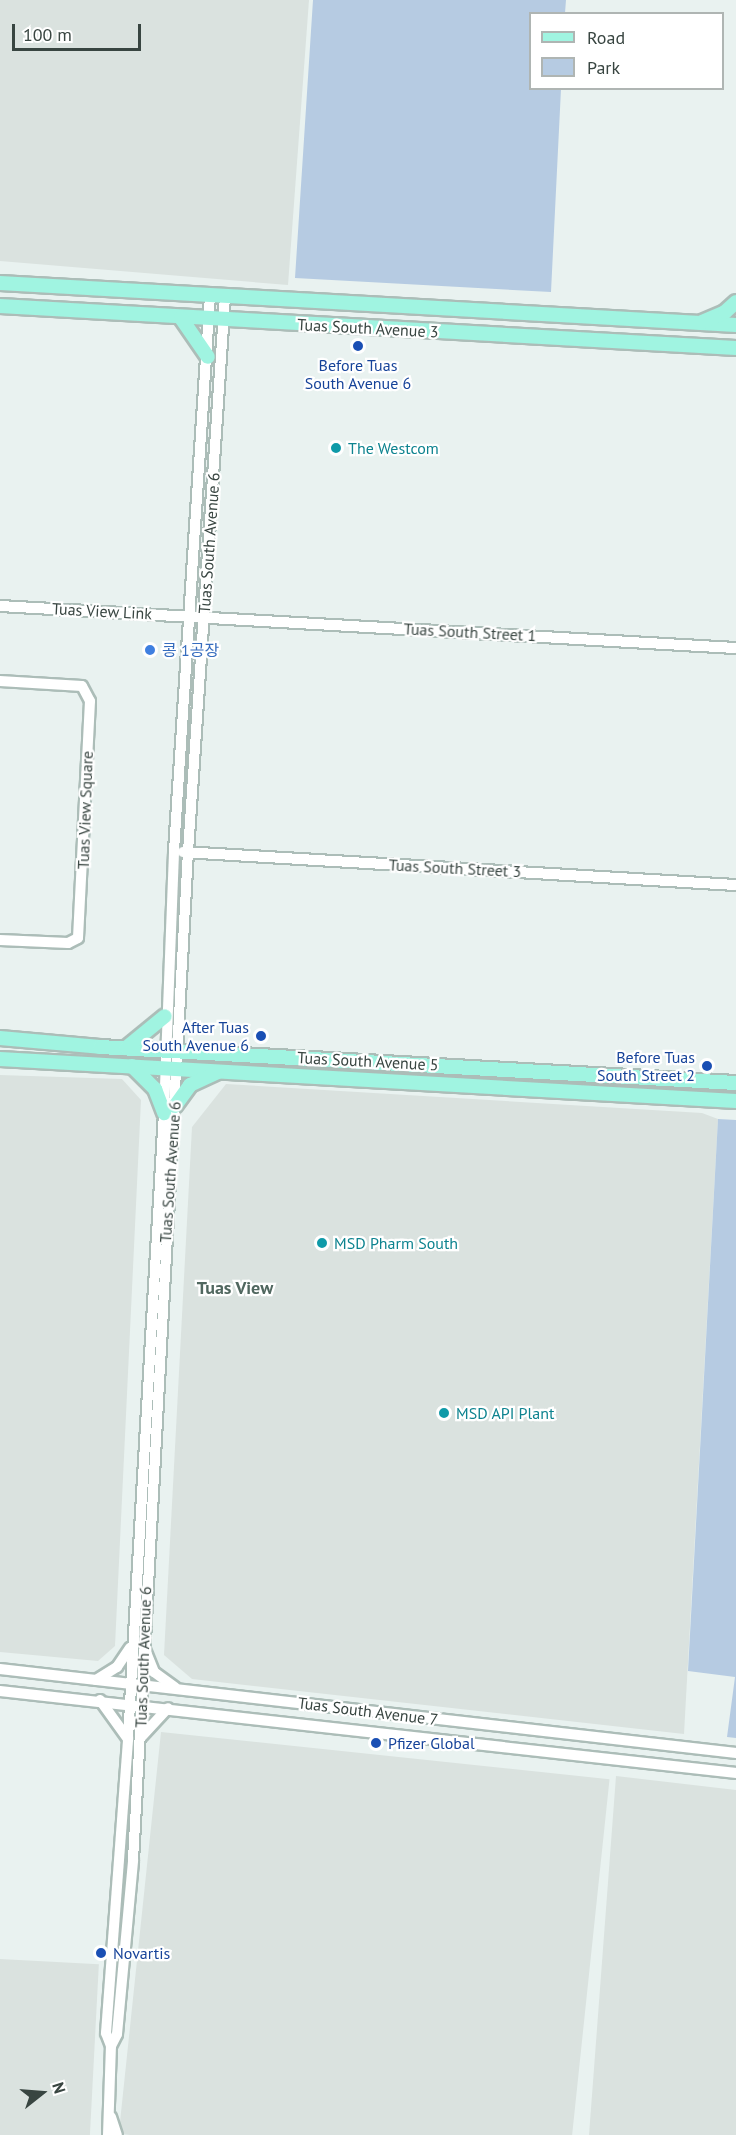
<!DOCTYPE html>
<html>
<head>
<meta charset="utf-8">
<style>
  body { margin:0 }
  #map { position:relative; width:736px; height:2135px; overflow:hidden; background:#e9f2f0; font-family:"PT Sans","Noto Sans KR",sans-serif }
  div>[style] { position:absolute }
  .industrial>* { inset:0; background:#dae2df; transform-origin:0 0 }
  .green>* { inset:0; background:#b6cbe2 }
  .roads { filter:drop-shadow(2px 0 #acbdb8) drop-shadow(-2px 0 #acbdb8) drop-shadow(0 2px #acbdb8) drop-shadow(0 -2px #acbdb8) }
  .minor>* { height:10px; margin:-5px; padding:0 5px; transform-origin:5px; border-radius:5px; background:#fff }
  .major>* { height:14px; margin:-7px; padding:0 7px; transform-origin:7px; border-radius:7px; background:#a0f4e1 }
  .dots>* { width:16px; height:16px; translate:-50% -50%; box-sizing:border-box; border:3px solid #fff; border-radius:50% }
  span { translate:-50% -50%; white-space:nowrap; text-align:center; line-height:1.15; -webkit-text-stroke:4.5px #fff; paint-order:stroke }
  .street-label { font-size:16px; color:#384541 }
  .transit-label { font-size:16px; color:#164399 }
  .right { translate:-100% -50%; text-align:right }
  .left { translate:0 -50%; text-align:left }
  .culture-label { font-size:16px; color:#0d838f }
  .shop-label { font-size:16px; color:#366cbe }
  .neighbourhood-label { font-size:18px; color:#50675f; font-weight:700 }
  .legend { position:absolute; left:529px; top:12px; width:195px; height:78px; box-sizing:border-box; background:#fff; border:2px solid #afb5b3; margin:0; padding:8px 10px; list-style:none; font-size:18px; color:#384541 }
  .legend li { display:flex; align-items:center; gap:12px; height:30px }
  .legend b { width:30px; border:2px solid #afb5b3 }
  .north { position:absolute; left:12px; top:2063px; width:60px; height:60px; -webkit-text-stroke:4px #fff; paint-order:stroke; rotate:73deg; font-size:16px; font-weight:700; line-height:24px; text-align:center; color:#384541 }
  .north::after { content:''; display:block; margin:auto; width:21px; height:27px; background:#384541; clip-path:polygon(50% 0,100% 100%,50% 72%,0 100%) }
  .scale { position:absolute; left:12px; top:24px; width:129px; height:27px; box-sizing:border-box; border:3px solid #384541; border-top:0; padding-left:8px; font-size:18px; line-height:21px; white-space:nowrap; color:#384541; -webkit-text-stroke:4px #fff; paint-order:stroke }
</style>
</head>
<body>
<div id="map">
  <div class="industrial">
    <div style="clip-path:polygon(0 0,309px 0,288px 285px,0 261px)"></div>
    <div style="clip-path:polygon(0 1075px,122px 1079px,141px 1100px,115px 1646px,98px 1661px,0 1652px)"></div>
    <div style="clip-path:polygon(226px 1084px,702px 1113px,718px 1119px,684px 1734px,192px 1679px,164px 1655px,192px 1127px)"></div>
    <div style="left:161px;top:1732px;width:451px;height:404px;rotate:6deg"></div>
    <div style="clip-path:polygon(616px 1776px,736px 1790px,736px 2135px,589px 2135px)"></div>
    <div style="left:0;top:1959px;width:99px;height:176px;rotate:3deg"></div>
  </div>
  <div class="green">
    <div style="clip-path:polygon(313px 0,566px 0,565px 13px,530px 14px,530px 88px,561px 89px,551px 292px,295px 278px)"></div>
    <div style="clip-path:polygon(718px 1119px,736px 1120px,736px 1738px,727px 1737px,735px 1677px,688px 1671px)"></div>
  </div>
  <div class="roads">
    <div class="minor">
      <div style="left:0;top:606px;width:737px;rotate:3.27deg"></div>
      <div style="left:0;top:681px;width:82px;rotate:3.5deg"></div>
      <div style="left:82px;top:686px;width:17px;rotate:62deg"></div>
      <div style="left:90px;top:701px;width:237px;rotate:92.9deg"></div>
      <div style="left:78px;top:938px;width:11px;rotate:153deg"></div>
      <div style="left:68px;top:943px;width:68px;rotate:-177.5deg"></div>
      <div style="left:183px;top:852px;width:554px;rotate:3.42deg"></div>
      <div style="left:144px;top:1647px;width:27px;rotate:68deg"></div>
      <div style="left:154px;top:1672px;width:26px;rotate:36deg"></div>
      <div style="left:0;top:1669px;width:741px;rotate:6.51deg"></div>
      <div style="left:96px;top:1680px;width:25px;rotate:-32deg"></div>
      <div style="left:117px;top:1667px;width:23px;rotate:-56deg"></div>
      <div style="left:0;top:1691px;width:741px;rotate:6.36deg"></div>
      <div style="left:100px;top:1700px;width:48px;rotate:54.3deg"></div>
      <div style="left:142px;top:1736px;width:38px;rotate:-47deg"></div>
      <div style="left:111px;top:2046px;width:13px;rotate:-63deg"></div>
      <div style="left:117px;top:2034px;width:175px;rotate:-84.7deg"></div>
      <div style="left:133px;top:1860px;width:1009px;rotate:-86.88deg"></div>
      <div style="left:188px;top:852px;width:557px;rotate:-86.19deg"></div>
      <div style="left:111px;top:2117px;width:19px;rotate:72deg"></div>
      <div style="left:108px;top:2135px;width:89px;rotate:-88.1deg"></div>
      <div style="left:111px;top:2046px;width:14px;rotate:-111deg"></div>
      <div style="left:106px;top:2033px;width:295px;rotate:-85.7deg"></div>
      <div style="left:128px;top:1739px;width:627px;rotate:-86.71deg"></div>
      <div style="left:164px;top:1113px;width:262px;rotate:-87.8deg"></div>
      <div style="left:174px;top:851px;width:556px;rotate:-86.29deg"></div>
    </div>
    <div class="major">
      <div style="left:0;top:283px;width:737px;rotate:3.27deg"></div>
      <div style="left:0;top:306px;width:737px;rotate:3.27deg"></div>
      <div style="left:181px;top:318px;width:47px;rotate:55.3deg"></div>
      <div style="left:702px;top:322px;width:25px;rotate:-23deg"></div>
      <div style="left:725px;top:312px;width:15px;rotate:-42deg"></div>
      <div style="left:0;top:1038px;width:100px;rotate:5.1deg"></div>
      <div style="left:100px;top:1047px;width:637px;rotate:3.24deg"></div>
      <div style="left:126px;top:1048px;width:50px;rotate:-39.4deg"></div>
      <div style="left:0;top:1059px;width:737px;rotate:3.27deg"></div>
      <div style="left:132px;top:1066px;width:33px;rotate:45deg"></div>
      <div style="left:155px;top:1089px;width:26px;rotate:69deg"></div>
      <div style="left:175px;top:1106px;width:26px;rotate:-54deg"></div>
      <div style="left:190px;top:1085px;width:31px;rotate:-25deg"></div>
    </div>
  </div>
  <div class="dots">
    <div style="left:358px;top:346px;background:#1a4fb4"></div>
    <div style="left:336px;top:448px;background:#0f9aa8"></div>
    <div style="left:150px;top:650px;background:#3f7fe0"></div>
    <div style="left:261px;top:1036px;background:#1a4fb4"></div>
    <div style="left:707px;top:1066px;background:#1a4fb4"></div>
    <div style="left:322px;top:1243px;background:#0f9aa8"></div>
    <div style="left:444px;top:1413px;background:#0f9aa8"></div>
    <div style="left:376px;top:1743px;background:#1a4fb4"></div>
    <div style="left:101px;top:1953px;background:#1a4fb4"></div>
  </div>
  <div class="street-label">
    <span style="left:368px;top:328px;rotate:3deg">Tuas South Avenue 3</span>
    <span style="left:209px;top:543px;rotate:-86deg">Tuas South Avenue 6</span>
    <span style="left:102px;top:611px;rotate:3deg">Tuas View Link</span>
    <span style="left:470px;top:632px;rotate:3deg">Tuas South Street 1</span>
    <span style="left:85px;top:810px;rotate:-88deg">Tuas View Square</span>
    <span style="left:455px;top:868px;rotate:3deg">Tuas South Street 3</span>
    <span style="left:368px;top:1061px;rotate:3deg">Tuas South Avenue 5</span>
    <span style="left:170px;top:1172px;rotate:-86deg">Tuas South Avenue 6</span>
    <span style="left:143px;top:1657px;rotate:-88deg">Tuas South Avenue 6</span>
    <span style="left:368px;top:1711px;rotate:7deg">Tuas South Avenue 7</span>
  </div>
  <div class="transit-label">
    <span style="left:358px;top:374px">Before Tuas<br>South Avenue 6</span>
    <span class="right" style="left:249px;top:1036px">After Tuas<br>South Avenue 6</span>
    <span class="right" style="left:695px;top:1066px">Before Tuas<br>South Street 2</span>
    <span class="left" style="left:388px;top:1743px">Pfizer Global</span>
    <span class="left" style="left:113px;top:1953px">Novartis</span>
  </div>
  <div class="culture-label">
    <span class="left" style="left:348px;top:448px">The Westcom</span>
    <span class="left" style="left:334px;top:1243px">MSD Pharm South</span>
    <span class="left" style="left:456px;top:1413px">MSD API Plant</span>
  </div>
  <div class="shop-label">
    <span class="left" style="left:162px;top:650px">콩 1공장</span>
  </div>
  <div class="neighbourhood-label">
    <span style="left:235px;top:1288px">Tuas View</span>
  </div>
  <ul class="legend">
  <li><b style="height:8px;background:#a0f4e1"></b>Road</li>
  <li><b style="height:16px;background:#b6cbe2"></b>Park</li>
  </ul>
  <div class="north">N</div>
  <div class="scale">100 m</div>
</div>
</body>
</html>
